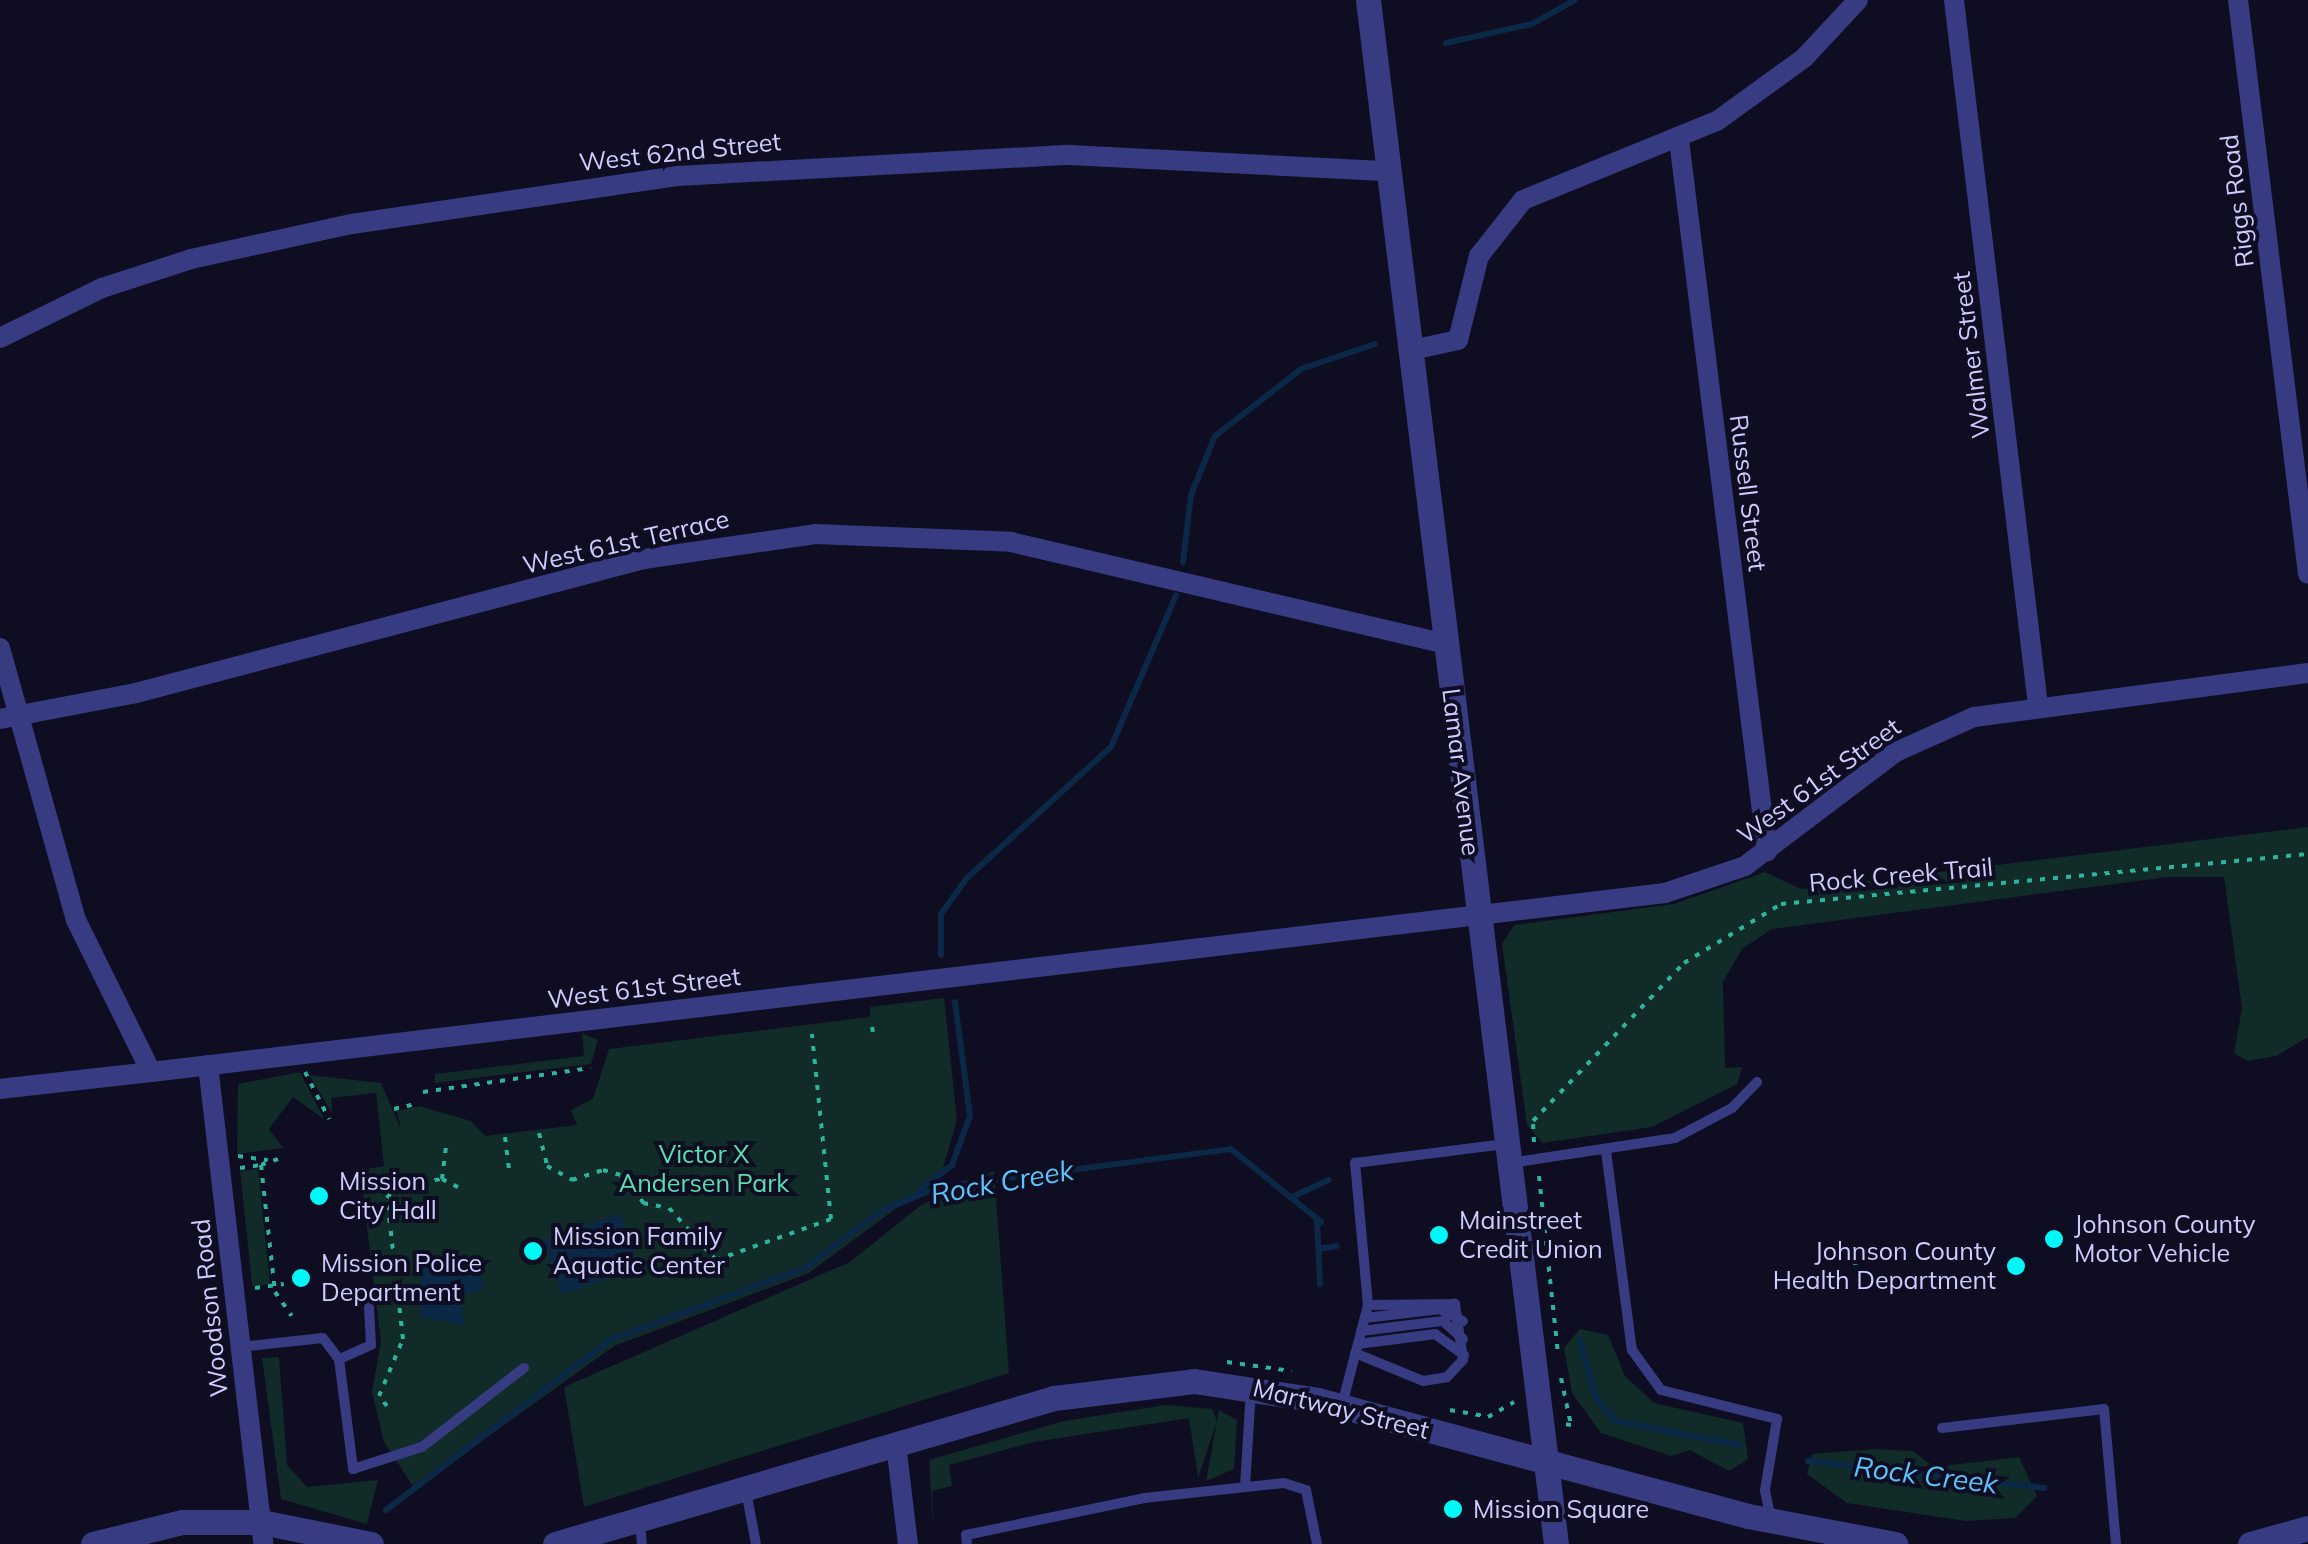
<!DOCTYPE html>
<html>
<head>
<meta charset="utf-8">
<style>
  body { margin:0 }
  #map { position:relative; width:2308px; height:1544px; overflow:hidden; background:#0e0d21; font-family:Mulish,sans-serif }
  div>[style] { position:absolute }
  .green>* { inset:0; background:#102b28; transform-origin:0 0 }
  .water>* { inset:0; background:#0b2847; transform-origin:0 0 }
  .stream>* { height:6px; margin:-3px; padding:0 3px; transform-origin:3px; border-radius:3px; background:#0b2847 }
  .path>* { height:4px; margin-top:-2px; transform-origin:0; background:repeating-linear-gradient(90deg,#2bb59f 0 5px,transparent 0 13px) }
  .service>* { height:10px; margin:-5px; padding:0 5px; transform-origin:5px; border-radius:5px; background:#373b81 }
  .minor>* { height:20px; margin:-10px; padding:0 10px; transform-origin:10px; border-radius:10px; background:#373b81 }
  .tertiary>* { height:25px; margin:-12.5px; padding:0 12.5px; transform-origin:12.5px; border-radius:12.5px; background:#373b81 }
  .dots>* { width:28px; height:28px; translate:-50% -50%; box-sizing:border-box; border:5px solid #0e0d21; border-radius:50% }
  span { translate:-50% -50%; white-space:nowrap; text-align:center; line-height:1.15; -webkit-text-stroke:8px #0e0d21; paint-order:stroke }
  .street-label { font-size:25px; color:#cecdff }
  .park-label { font-size:25px; color:#57e1b1 }
  .poi-label { font-size:25px; color:#cecdff }
  .left { translate:0 -50%; text-align:left }
  .right { translate:-100% -50%; text-align:right }
  .water-label { font-size:28px; color:#5bc4ff; font-style:italic }
</style>
</head>
<body>
<div id="map">
  <div class="green">
    <div style="clip-path:polygon(2308px 827px,2308px 1037px,2276px 1056px,2247px 1061px,2234px 1053px,2242px 1008px,2224px 877px,2168px 877px,1772px 929px,1742px 949px,1723px 982px,1725px 1068px,1742px 1067px,1737px 1084px,1652px 1127px,1542px 1143px,1527px 1125px,1502px 944px,1514px 925px,1674px 904px,1765px 872px,1801px 889px)"></div>
    <div style="clip-path:polygon(944px 998px,957px 1120px,941px 1175px,809px 1273px,614px 1346px,415px 1489px,384px 1442px,372px 1392px,381px 1342px,360px 1170px,384px 1166px,376px 1093px,331px 1098px,332px 1113px,309px 1075px,381px 1083px,401px 1129px,397px 1111px,419px 1106px,471px 1121px,485px 1136px,577px 1125px,571px 1110px,593px 1099px,609px 1049px,870px 1017px,870px 1007px)"></div>
    <div style="clip-path:polygon(582px 1033px,598px 1040px,591px 1064px,435px 1083px,435px 1074px,584px 1056px)"></div>
    <div style="clip-path:polygon(300px 1072px,324px 1119px,293px 1097px,269px 1129px,283px 1148px,237px 1154px,238px 1084px)"></div>
    <div style="left:258px;top:1169px;width:116px;height:18px;rotate:84deg"></div>
    <div style="clip-path:polygon(994px 1171px,1009px 1373px,584px 1507px,564px 1387px,850px 1262px,921px 1205px)"></div>
    <div style="clip-path:polygon(1580px 1329px,1608px 1335px,1625px 1376px,1654px 1403px,1743px 1423px,1748px 1459px,1729px 1471px,1690px 1450px,1671px 1456px,1601px 1433px,1572px 1393px,1564px 1348px)"></div>
    <div style="clip-path:polygon(279px 1357px,287px 1465px,307px 1487px,378px 1480px,367px 1524px,281px 1499px,262px 1358px)"></div>
    <div style="clip-path:polygon(1166px 1405px,1212px 1409px,1217px 1421px,1198px 1478px,1189px 1418px,1034px 1442px,949px 1465px,952px 1486px,932px 1491px,934px 1544px,929px 1460px,1064px 1421px)"></div>
    <div style="clip-path:polygon(1219px 1410px,1237px 1420px,1234px 1469px,1206px 1481px)"></div>
    <div style="clip-path:polygon(1875px 1449px,1913px 1451px,1934px 1467px,2019px 1457px,2037px 1496px,2015px 1518px,1966px 1521px,1847px 1503px,1807px 1474px,1812px 1454px)"></div>
  </div>
  <div class="water">
    <div style="left:620px;top:1214px;width:57px;height:81px;rotate:71deg"></div>
    <div style="clip-path:polygon(480px 1255px,483px 1290px,461px 1295px,464px 1325px,421px 1317px,421px 1267px)"></div>
  </div>
  <div class="stream">
    <div style="left:1446px;top:43px;width:88px;rotate:-12.5deg"></div>
    <div style="left:1532px;top:24px;width:49px;rotate:-29.2deg"></div>
    <div style="left:1183px;top:562px;width:67px;rotate:-83.2deg"></div>
    <div style="left:1191px;top:495px;width:64px;rotate:-67.9deg"></div>
    <div style="left:1215px;top:436px;width:109px;rotate:-37.9deg"></div>
    <div style="left:1301px;top:369px;width:78px;rotate:-18.7deg"></div>
    <div style="left:941px;top:955px;width:41px;rotate:-90deg"></div>
    <div style="left:941px;top:914px;width:44px;rotate:-54.2deg"></div>
    <div style="left:967px;top:878px;width:195px;rotate:-42.3deg"></div>
    <div style="left:1111px;top:747px;width:165px;rotate:-66.8deg"></div>
    <div style="left:918px;top:1191px;width:43px;rotate:-37.4deg"></div>
    <div style="left:952px;top:1165px;width:52px;rotate:-69.8deg"></div>
    <div style="left:970px;top:1116px;width:115px;rotate:-97.5deg"></div>
    <div style="left:1294px;top:1196px;width:38px;rotate:-25deg"></div>
    <div style="left:1317px;top:1218px;width:66px;rotate:87.4deg"></div>
    <div style="left:1318px;top:1249px;width:19px;rotate:-9deg"></div>
    <div style="left:1580px;top:1340px;width:60px;rotate:74.6deg"></div>
    <div style="left:1596px;top:1398px;width:30px;rotate:50deg"></div>
    <div style="left:1615px;top:1421px;width:127px;rotate:10.9deg"></div>
    <div style="left:1808px;top:1461px;width:238px;rotate:6.5deg"></div>
    <div style="left:386px;top:1510px;width:281px;rotate:-37.2deg"></div>
    <div style="left:610px;top:1340px;width:208px;rotate:-20.3deg"></div>
    <div style="left:805px;top:1268px;width:95px;rotate:-36.9deg"></div>
    <div style="left:881px;top:1211px;width:63px;rotate:-22.5deg"></div>
    <div style="left:939px;top:1187px;width:294px;rotate:-7.4deg"></div>
    <div style="left:1231px;top:1149px;width:116px;rotate:39deg"></div>
  </div>
  <div class="path">
    <div style="left:872px;top:1027px;width:5px;rotate:79deg"></div>
    <div style="left:305px;top:1072px;width:53px;rotate:62.9deg"></div>
    <div style="left:423px;top:1092px;width:169px;rotate:-8.2deg"></div>
    <div style="left:394px;top:1109px;width:22px;rotate:-13deg"></div>
    <div style="left:539px;top:1133px;width:34px;rotate:76deg"></div>
    <div style="left:547px;top:1166px;width:29px;rotate:29deg"></div>
    <div style="left:572px;top:1180px;width:33px;rotate:-18deg"></div>
    <div style="left:603px;top:1170px;width:25px;rotate:16deg"></div>
    <div style="left:627px;top:1177px;width:31px;rotate:58deg"></div>
    <div style="left:643px;top:1203px;width:26px;rotate:11deg"></div>
    <div style="left:669px;top:1208px;width:70px;rotate:47.9deg"></div>
    <div style="left:716px;top:1260px;width:122px;rotate:-19.6deg"></div>
    <div style="left:831px;top:1219px;width:186px;rotate:-95.9deg"></div>
    <div style="left:505px;top:1137px;width:35px;rotate:83deg"></div>
    <div style="left:1534px;top:1142px;width:21px;rotate:-93deg"></div>
    <div style="left:1533px;top:1121px;width:219px;rotate:-46.3deg"></div>
    <div style="left:1684px;top:963px;width:114px;rotate:-31.3deg"></div>
    <div style="left:1781px;top:904px;width:529px;rotate:-5.42deg"></div>
    <div style="left:238px;top:1156px;width:30px;rotate:8deg"></div>
    <div style="left:278px;top:1159px;width:18px;rotate:161deg"></div>
    <div style="left:261px;top:1165px;width:128px;rotate:83.7deg"></div>
    <div style="left:275px;top:1292px;width:29px;rotate:55deg"></div>
    <div style="left:240px;top:1168px;width:21px;rotate:-8deg"></div>
    <div style="left:1539px;top:1176px;width:179px;rotate:83.9deg"></div>
    <div style="left:442px;top:1179px;width:34px;rotate:-83deg"></div>
    <div style="left:1853px;top:1263px;width:8px;rotate:-7deg"></div>
    <div style="left:1855px;top:1277px;width:7px;rotate:-8deg"></div>
    <div style="left:255px;top:1288px;width:29px;rotate:-8deg"></div>
    <div style="left:1227px;top:1362px;width:65px;rotate:8deg"></div>
    <div style="left:1561px;top:1378px;width:48px;rotate:78deg"></div>
    <div style="left:1571px;top:1425px;width:7px;rotate:-172deg"></div>
    <div style="left:387px;top:1406px;width:13px;rotate:-129deg"></div>
    <div style="left:379px;top:1396px;width:62px;rotate:-67.2deg"></div>
    <div style="left:403px;top:1339px;width:142px;rotate:-96.5deg"></div>
    <div style="left:387px;top:1198px;width:15px;rotate:-53deg"></div>
    <div style="left:396px;top:1186px;width:47px;rotate:-8.7deg"></div>
    <div style="left:442px;top:1179px;width:25px;rotate:27deg"></div>
    <div style="left:1450px;top:1410px;width:39px;rotate:10deg"></div>
    <div style="left:1488px;top:1417px;width:30px;rotate:-30deg"></div>
  </div>
  <div class="service">
    <div style="left:1606px;top:1151px;width:201px;rotate:82.6deg"></div>
    <div style="left:1632px;top:1350px;width:49px;rotate:54.1deg"></div>
    <div style="left:1661px;top:1390px;width:120px;rotate:14deg"></div>
    <div style="left:1777px;top:1419px;width:72px;rotate:99.6deg"></div>
    <div style="left:1765px;top:1490px;width:32px;rotate:79deg"></div>
    <div style="left:1510px;top:1163px;width:167px;rotate:-8.6deg"></div>
    <div style="left:1675px;top:1138px;width:64px;rotate:-27.8deg"></div>
    <div style="left:1732px;top:1108px;width:36px;rotate:-46deg"></div>
    <div style="left:369px;top:1307px;width:38px;rotate:87deg"></div>
    <div style="left:371px;top:1345px;width:35px;rotate:156deg"></div>
    <div style="left:339px;top:1359px;width:111px;rotate:82.7deg"></div>
    <div style="left:353px;top:1469px;width:72px;rotate:-17.7deg"></div>
    <div style="left:422px;top:1447px;width:129px;rotate:-37.8deg"></div>
    <div style="left:1365px;top:1318px;width:76px;rotate:-6.8deg"></div>
    <div style="left:1440px;top:1309px;width:26px;rotate:28deg"></div>
    <div style="left:1361px;top:1331px;width:83px;rotate:-7deg"></div>
    <div style="left:1443px;top:1321px;width:27px;rotate:42deg"></div>
    <div style="left:1358px;top:1344px;width:78px;rotate:-7.4deg"></div>
    <div style="left:1435px;top:1334px;width:36px;rotate:36deg"></div>
    <div style="left:240px;top:1347px;width:83px;rotate:-6.2deg"></div>
    <div style="left:323px;top:1338px;width:26px;rotate:53deg"></div>
    <div style="left:1355px;top:1353px;width:74px;rotate:22.4deg"></div>
    <div style="left:1423px;top:1381px;width:24px;rotate:-9deg"></div>
    <div style="left:1447px;top:1377px;width:23px;rotate:-47deg"></div>
    <div style="left:1463px;top:1360px;width:57px;rotate:-98.1deg"></div>
    <div style="left:1455px;top:1304px;width:87px;rotate:179.3deg"></div>
    <div style="left:1342px;top:1405px;width:103px;rotate:-75.4deg"></div>
    <div style="left:1368px;top:1305px;width:143px;rotate:-95.2deg"></div>
    <div style="left:1355px;top:1163px;width:151px;rotate:-7.2deg"></div>
    <div style="left:1942px;top:1428px;width:163px;rotate:-6.7deg"></div>
    <div style="left:2104px;top:1409px;width:136px;rotate:84.9deg"></div>
    <div style="left:1245px;top:1487px;width:99px;rotate:-86.5deg"></div>
    <div style="left:746px;top:1491px;width:54px;rotate:79.3deg"></div>
    <div style="left:640px;top:1522px;width:22px;rotate:85deg"></div>
    <div style="left:967px;top:1544px;width:9px;rotate:-96deg"></div>
    <div style="left:966px;top:1535px;width:182px;rotate:-11.7deg"></div>
    <div style="left:1144px;top:1498px;width:141px;rotate:-6.1deg"></div>
    <div style="left:1284px;top:1483px;width:23px;rotate:18deg"></div>
    <div style="left:1306px;top:1490px;width:55px;rotate:78.5deg"></div>
  </div>
  <div class="minor">
    <div style="left:1954px;top:0;width:710px;rotate:83.21deg"></div>
    <div style="left:2238px;top:0;width:578px;rotate:83.05deg"></div>
    <div style="left:1679px;top:140px;width:717px;rotate:82.95deg"></div>
    <div style="left:0;top:338px;width:114px;rotate:-26.1deg"></div>
    <div style="left:102px;top:288px;width:94px;rotate:-18deg"></div>
    <div style="left:191px;top:259px;width:165px;rotate:-12.3deg"></div>
    <div style="left:352px;top:224px;width:330px;rotate:-8.4deg"></div>
    <div style="left:678px;top:176px;width:392px;rotate:-3.1deg"></div>
    <div style="left:1069px;top:155px;width:319px;rotate:2.9deg"></div>
    <div style="left:1412px;top:350px;width:47px;rotate:-12.3deg"></div>
    <div style="left:1458px;top:340px;width:87px;rotate:-76deg"></div>
    <div style="left:1479px;top:256px;width:71px;rotate:-51.8deg"></div>
    <div style="left:1523px;top:200px;width:209px;rotate:-22.2deg"></div>
    <div style="left:1717px;top:121px;width:107px;rotate:-35.9deg"></div>
    <div style="left:1804px;top:58px;width:79px;rotate:-47deg"></div>
    <div style="left:0;top:648px;width:282px;rotate:74.4deg"></div>
    <div style="left:76px;top:920px;width:169px;rotate:63.7deg"></div>
    <div style="left:151px;top:1072px;width:152px;rotate:173.6deg"></div>
    <div style="left:0;top:719px;width:138px;rotate:-10.8deg"></div>
    <div style="left:136px;top:693px;width:525px;rotate:-14.78deg"></div>
    <div style="left:644px;top:559px;width:173px;rotate:-8.3deg"></div>
    <div style="left:815px;top:534px;width:196px;rotate:2.3deg"></div>
    <div style="left:1011px;top:542px;width:447px;rotate:13.2deg"></div>
    <div style="left:208px;top:1065px;width:482px;rotate:83.4deg"></div>
    <div style="left:151px;top:1072px;width:1525px;rotate:-6.74deg"></div>
    <div style="left:1665px;top:893px;width:84px;rotate:-18.6deg"></div>
    <div style="left:1745px;top:866px;width:189px;rotate:-37.1deg"></div>
    <div style="left:1896px;top:752px;width:85px;rotate:-24.2deg"></div>
    <div style="left:1974px;top:717px;width:337px;rotate:-7.5deg"></div>
    <div style="left:896px;top:1444px;width:101px;rotate:83.2deg"></div>
  </div>
  <div class="tertiary">
    <div style="left:1368px;top:0;width:1555px;rotate:83.06deg"></div>
    <div style="left:93px;top:1544px;width:92px;rotate:-13.9deg"></div>
    <div style="left:182px;top:1522px;width:79px"></div>
    <div style="left:261px;top:1522px;width:112px;rotate:11.3deg"></div>
    <div style="left:555px;top:1544px;width:520px;rotate:-16.31deg"></div>
    <div style="left:1054px;top:1398px;width:141px;rotate:-6.9deg"></div>
    <div style="left:1194px;top:1381px;width:125px;rotate:8.7deg"></div>
    <div style="left:1318px;top:1400px;width:445px;rotate:15.1deg"></div>
    <div style="left:1748px;top:1516px;width:150px;rotate:10.8deg"></div>
    <div style="left:2250px;top:1544px;width:60px;rotate:-15.4deg"></div>
  </div>
  <div class="dots">
    <div style="left:319px;top:1196px;background:#00f8f8"></div>
    <div style="left:1439px;top:1235px;background:#00f8f8"></div>
    <div style="left:2054px;top:1239px;background:#00f8f8"></div>
    <div style="left:533px;top:1251px;background:#00f8f8"></div>
    <div style="left:2016px;top:1266px;background:#00f8f8"></div>
    <div style="left:301px;top:1278px;background:#00f8f8"></div>
    <div style="left:1453px;top:1509px;background:#00f8f8"></div>
  </div>
  <div class="street-label">
    <span style="left:680px;top:152px;rotate:-6deg">West 62nd Street</span>
    <span style="left:2237px;top:201px;rotate:-97deg">Riggs Road</span>
    <span style="left:1971px;top:355px;rotate:-97deg">Walmer Street</span>
    <span style="left:1748px;top:493px;rotate:83deg">Russell Street</span>
    <span style="left:626px;top:542px;rotate:-13deg">West 61st Terrace</span>
    <span style="left:1461px;top:772px;rotate:83deg">Lamar Avenue</span>
    <span style="left:1819px;top:781px;rotate:-36deg">West 61st Street</span>
    <span style="left:1901px;top:875px;rotate:-5deg">Rock Creek Trail</span>
    <span style="left:644px;top:988px;rotate:-7deg">West 61st Street</span>
    <span style="left:210px;top:1308px;rotate:-96deg">Woodson Road</span>
    <span style="left:1341px;top:1409px;rotate:14deg">Martway Street</span>
  </div>
  <div class="park-label">
    <span style="left:704px;top:1169px">Victor X<br>Andersen Park</span>
  </div>
  <div class="poi-label">
    <span class="left" style="left:339px;top:1196px">Mission<br>City Hall</span>
    <span class="left" style="left:1459px;top:1235px">Mainstreet<br>Credit Union</span>
    <span class="left" style="left:2074px;top:1239px">Johnson County<br>Motor Vehicle</span>
    <span class="left" style="left:553px;top:1251px">Mission Family<br>Aquatic Center</span>
    <span class="right" style="left:1996px;top:1266px">Johnson County<br>Health Department</span>
    <span class="left" style="left:321px;top:1278px">Mission Police<br>Department</span>
    <span class="left" style="left:1473px;top:1509px">Mission Square</span>
  </div>
  <div class="water-label">
    <span style="left:1002px;top:1182px;rotate:-10deg">Rock Creek</span>
    <span style="left:1926px;top:1475px;rotate:7deg">Rock Creek</span>
  </div>
</div>
</body>
</html>
